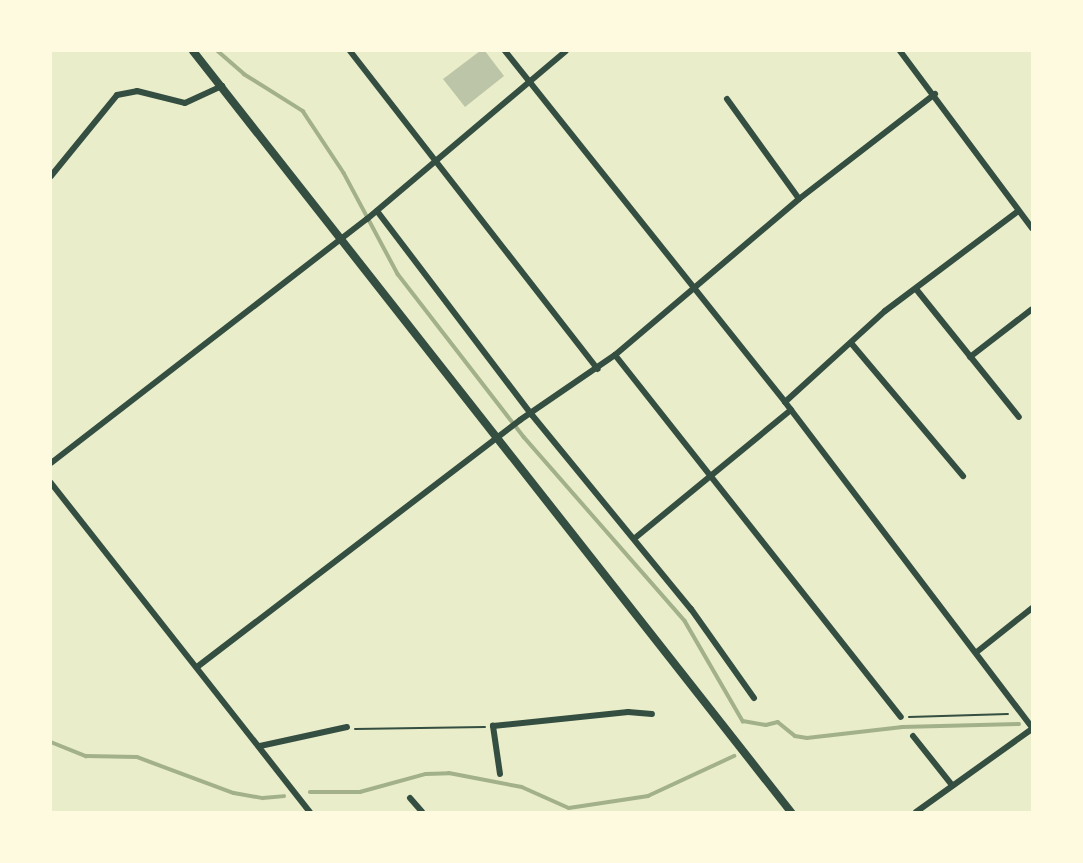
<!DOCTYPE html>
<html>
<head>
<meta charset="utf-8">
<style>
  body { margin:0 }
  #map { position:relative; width:1083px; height:863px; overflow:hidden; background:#e9edc9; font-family:"Golos Text",sans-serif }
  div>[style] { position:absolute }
  .stream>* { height:3.5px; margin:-1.75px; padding:0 1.75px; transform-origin:1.75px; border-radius:1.75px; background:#a3b18a }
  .building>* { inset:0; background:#bcc5a7 }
  .path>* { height:2px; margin:-1px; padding:0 1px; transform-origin:1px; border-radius:1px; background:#344e41 }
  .minor>* { height:6px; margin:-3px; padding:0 3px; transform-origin:3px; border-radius:3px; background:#344e41 }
  .tertiary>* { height:8px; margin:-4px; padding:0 4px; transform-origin:4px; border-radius:4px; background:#344e41 }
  span { translate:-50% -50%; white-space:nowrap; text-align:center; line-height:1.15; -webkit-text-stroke:7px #fefae0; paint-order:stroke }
  .frame { position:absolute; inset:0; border:52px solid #fefae0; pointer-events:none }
</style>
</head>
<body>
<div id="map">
  <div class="stream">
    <div style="left:218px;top:51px;width:35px;rotate:41deg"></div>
    <div style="left:244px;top:74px;width:70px;rotate:32.1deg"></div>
    <div style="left:303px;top:111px;width:74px;rotate:56.5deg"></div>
    <div style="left:344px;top:173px;width:115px;rotate:61.9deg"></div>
    <div style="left:398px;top:274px;width:206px;rotate:52.3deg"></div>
    <div style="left:524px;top:437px;width:244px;rotate:48.8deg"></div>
    <div style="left:685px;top:621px;width:116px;rotate:59.9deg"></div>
    <div style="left:743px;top:721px;width:23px;rotate:10deg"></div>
    <div style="left:766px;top:725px;width:12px;rotate:-14deg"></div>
    <div style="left:778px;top:722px;width:22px;rotate:39deg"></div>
    <div style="left:795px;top:736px;width:12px;rotate:9deg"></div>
    <div style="left:807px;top:738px;width:96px;rotate:-6.6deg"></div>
    <div style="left:902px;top:727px;width:117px;rotate:-1.5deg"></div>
    <div style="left:51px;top:742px;width:38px;rotate:22deg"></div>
    <div style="left:86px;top:756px;width:51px;rotate:1.1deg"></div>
    <div style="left:137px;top:757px;width:103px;rotate:20.4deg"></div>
    <div style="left:234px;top:793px;width:29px;rotate:10deg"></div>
    <div style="left:263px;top:798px;width:21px;rotate:-5deg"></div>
    <div style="left:310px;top:792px;width:50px"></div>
    <div style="left:360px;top:792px;width:68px;rotate:-15.3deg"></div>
    <div style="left:426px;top:774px;width:23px;rotate:-2deg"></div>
    <div style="left:449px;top:773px;width:74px;rotate:10.9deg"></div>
    <div style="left:522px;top:787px;width:51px;rotate:24.1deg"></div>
    <div style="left:569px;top:808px;width:80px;rotate:-8.6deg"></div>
    <div style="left:648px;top:796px;width:95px;rotate:-24.9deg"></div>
  </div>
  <div class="building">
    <div style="clip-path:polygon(480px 51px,485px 51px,504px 76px,465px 107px,443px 79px)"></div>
  </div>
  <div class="path">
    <div style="left:909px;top:717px;width:99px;rotate:-1.7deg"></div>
    <div style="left:355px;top:729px;width:130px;rotate:-0.9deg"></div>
  </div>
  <div class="minor">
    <div style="left:350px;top:51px;width:403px;rotate:52.1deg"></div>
    <div style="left:505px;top:51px;width:449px;rotate:51.4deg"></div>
    <div style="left:785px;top:402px;width:408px;rotate:52.8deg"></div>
    <div style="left:900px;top:51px;width:221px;rotate:53.3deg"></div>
    <div style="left:727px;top:99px;width:123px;rotate:54.2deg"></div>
    <div style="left:51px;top:176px;width:104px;rotate:-50.8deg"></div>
    <div style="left:117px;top:95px;width:20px;rotate:-11deg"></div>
    <div style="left:137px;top:91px;width:49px;rotate:14deg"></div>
    <div style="left:185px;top:103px;width:41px;rotate:-24.7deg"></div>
    <div style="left:377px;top:211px;width:256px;rotate:52.8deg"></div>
    <div style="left:532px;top:415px;width:251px;rotate:50.7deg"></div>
    <div style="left:691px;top:609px;width:109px;rotate:54.7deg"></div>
    <div style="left:916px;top:289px;width:164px;rotate:51.2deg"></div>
    <div style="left:851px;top:343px;width:174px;rotate:49.9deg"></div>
    <div style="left:615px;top:355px;width:461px;rotate:51.7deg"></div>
    <div style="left:970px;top:357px;width:78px;rotate:-37.7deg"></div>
    <div style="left:785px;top:402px;width:135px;rotate:-42.3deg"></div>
    <div style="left:885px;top:311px;width:166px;rotate:-36.9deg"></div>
    <div style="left:51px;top:463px;width:399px;rotate:-37.7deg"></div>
    <div style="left:367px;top:219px;width:260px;rotate:-40.2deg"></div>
    <div style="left:51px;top:483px;width:419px;rotate:51.8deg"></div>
    <div style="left:635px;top:538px;width:202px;rotate:-39.4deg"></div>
    <div style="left:978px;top:651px;width:69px;rotate:-38.5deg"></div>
    <div style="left:197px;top:667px;width:407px;rotate:-37.4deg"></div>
    <div style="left:520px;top:420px;width:115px;rotate:-34.4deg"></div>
    <div style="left:615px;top:355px;width:241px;rotate:-40.3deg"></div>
    <div style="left:799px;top:199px;width:172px;rotate:-37.7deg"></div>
    <div style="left:913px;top:736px;width:63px;rotate:51.5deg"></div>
    <div style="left:260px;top:746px;width:89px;rotate:-12.3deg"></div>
    <div style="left:500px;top:774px;width:49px;rotate:-98.3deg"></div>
    <div style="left:493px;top:726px;width:136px;rotate:-5.9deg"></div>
    <div style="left:628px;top:712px;width:24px;rotate:5deg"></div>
    <div style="left:410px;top:798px;width:18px;rotate:49deg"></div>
    <div style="left:916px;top:812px;width:143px;rotate:-35.6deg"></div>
  </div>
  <div class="tertiary">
    <div style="left:193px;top:51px;width:968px;rotate:51.84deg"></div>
  </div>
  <div class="frame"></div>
</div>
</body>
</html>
